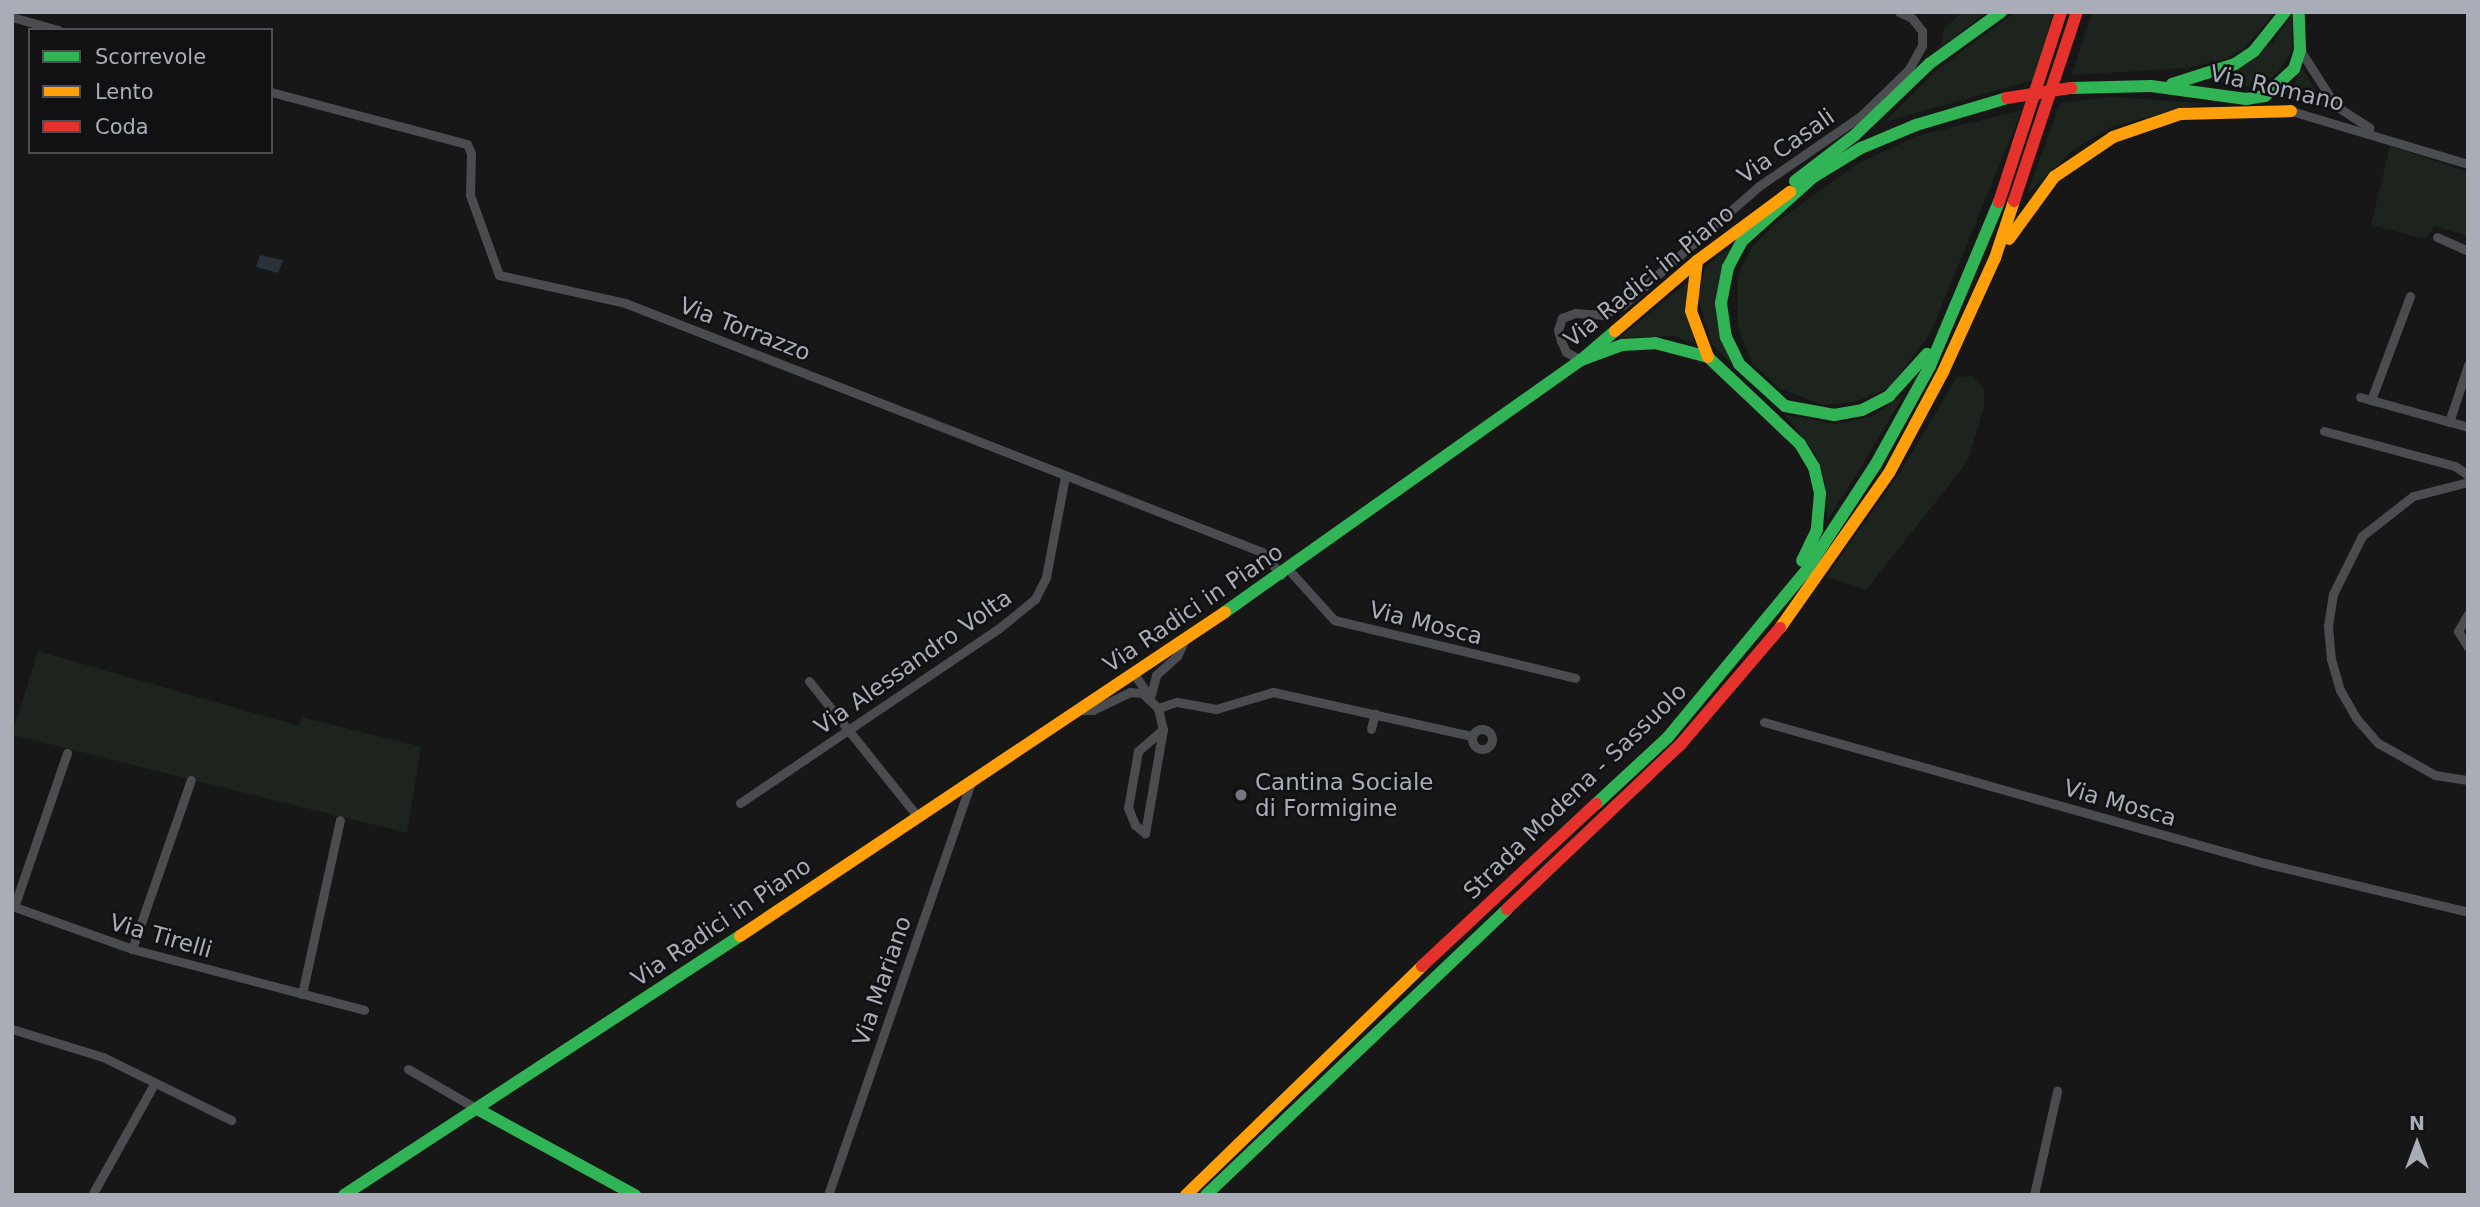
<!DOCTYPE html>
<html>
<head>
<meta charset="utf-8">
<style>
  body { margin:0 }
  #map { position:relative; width:2480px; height:1207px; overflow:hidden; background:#171717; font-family:"DejaVu Sans",sans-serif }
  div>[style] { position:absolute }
  .green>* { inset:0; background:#1d241e }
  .water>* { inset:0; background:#2a3239 }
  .street>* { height:9px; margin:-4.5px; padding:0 4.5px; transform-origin:4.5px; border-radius:4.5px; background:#4b4c50 }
  .street>.ring { margin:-4.5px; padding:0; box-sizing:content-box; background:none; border:9px solid #4b4c50; border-radius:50% }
  .fast>* { height:12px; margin:-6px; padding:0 6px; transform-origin:6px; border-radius:6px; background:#30b455 }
  .slow>* { height:12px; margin:-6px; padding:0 6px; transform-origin:6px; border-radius:6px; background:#ff9f0a }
  .jam>* { height:12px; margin:-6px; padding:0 6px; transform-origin:6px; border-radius:6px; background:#e5322d }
  .jam-bridge>* { height:12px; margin:-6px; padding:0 6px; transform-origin:6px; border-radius:6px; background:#e5322d }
  .dots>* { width:19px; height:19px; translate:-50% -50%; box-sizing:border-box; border:4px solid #111113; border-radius:50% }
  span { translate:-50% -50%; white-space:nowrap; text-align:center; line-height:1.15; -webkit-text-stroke:5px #111113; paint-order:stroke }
  .street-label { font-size:23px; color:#a8adb8 }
  .poi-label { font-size:23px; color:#a8adb8 }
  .left { translate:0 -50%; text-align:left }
  .frame { position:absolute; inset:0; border:14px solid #a8adb8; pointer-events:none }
  .legend { position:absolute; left:28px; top:28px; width:245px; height:126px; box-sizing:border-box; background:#111113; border:2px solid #4d4f55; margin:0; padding:9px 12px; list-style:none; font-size:21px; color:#a8adb8 }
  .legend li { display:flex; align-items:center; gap:14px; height:35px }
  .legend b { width:35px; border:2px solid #4d4f55 }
  .north { position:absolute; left:2382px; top:1109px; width:70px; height:70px; -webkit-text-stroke:5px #111113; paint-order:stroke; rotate:0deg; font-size:19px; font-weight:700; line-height:28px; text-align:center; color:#a8adb8 }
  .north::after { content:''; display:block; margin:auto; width:24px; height:32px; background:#a8adb8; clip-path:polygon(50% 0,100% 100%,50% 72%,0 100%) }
</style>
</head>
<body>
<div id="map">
  <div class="green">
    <div style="clip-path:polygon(1962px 12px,1987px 12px,1940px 48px,1944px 29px)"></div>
    <div style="clip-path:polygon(2016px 12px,2054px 12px,2033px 80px,1884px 122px,1939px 68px)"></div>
    <div style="clip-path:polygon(2092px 12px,2275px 12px,2244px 49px,2225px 59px,2187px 68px,2072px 75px)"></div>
    <div style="clip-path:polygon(2292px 15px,2292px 50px,2278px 72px,2259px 88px,2213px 81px,2246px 65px,2274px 41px)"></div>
    <div style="clip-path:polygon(2302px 68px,2317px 92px,2331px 108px,2282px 93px,2295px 84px)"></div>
    <div style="clip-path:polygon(2110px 97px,2203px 103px,2111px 127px,2072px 151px,2027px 194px,2060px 103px)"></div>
    <div style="clip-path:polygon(2022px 110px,1930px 334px,1890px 387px,1855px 402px,1823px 405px,1779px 388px,1752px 363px,1738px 326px,1738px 276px,1752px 247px,1778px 221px,1857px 164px,1917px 136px)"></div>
    <div style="clip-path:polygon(2390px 146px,2468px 172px,2468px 236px,2435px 226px,2425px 239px,2371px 225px)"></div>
    <div style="clip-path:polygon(1735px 244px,1719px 295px,1747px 381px,1712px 344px,1698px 299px,1705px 267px)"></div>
    <div style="clip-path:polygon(1689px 281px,1694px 343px,1673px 336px,1619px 338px)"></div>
    <div style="clip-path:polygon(1971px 376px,1984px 389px,1984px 407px,1968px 461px,1866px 590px,1826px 577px,1899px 474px,1957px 377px)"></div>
    <div style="clip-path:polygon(1904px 395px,1859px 470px,1827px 521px,1825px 482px,1815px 453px,1784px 414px,1835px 424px,1871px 417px)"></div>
    <div style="clip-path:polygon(38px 651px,299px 726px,302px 717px,421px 747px,407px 833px,12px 735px)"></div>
  </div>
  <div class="water">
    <div style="clip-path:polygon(260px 255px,283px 260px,278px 273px,256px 267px)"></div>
  </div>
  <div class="street">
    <div style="left:12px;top:17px;width:48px;rotate:15.8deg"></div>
    <div style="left:2300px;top:50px;width:67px;rotate:57.3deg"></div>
    <div style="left:2336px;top:106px;width:40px;rotate:32.9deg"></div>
    <div style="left:271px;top:92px;width:203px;rotate:14.9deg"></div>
    <div style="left:467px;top:144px;width:10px;rotate:66deg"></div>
    <div style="left:471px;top:153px;width:42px;rotate:91.4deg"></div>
    <div style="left:470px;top:195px;width:85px;rotate:70.1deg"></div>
    <div style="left:499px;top:275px;width:129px;rotate:12.5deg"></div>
    <div style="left:625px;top:303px;width:684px;rotate:21.35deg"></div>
    <div style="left:1262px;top:552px;width:30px;rotate:50deg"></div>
    <div style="left:2288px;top:110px;width:188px;rotate:16.7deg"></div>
    <div style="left:2437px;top:237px;width:34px;rotate:24deg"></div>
    <div style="left:1581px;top:360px;width:17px;rotate:-152deg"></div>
    <div style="left:1566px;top:352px;width:12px;rotate:-114deg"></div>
    <div style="left:1561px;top:341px;width:11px;rotate:-105deg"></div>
    <div style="left:1558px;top:330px;width:13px;rotate:-72deg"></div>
    <div style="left:1562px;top:318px;width:14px;rotate:-21deg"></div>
    <div style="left:1575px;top:313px;width:27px;rotate:4deg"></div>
    <div style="left:1602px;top:315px;width:23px;rotate:-25deg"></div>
    <div style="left:1623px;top:305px;width:181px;rotate:-41.2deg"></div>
    <div style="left:1759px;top:186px;width:124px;rotate:-34.5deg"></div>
    <div style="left:1861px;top:116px;width:67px;rotate:-44.4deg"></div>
    <div style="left:1909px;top:69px;width:26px;rotate:-61deg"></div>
    <div style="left:1922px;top:46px;width:15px;rotate:-90deg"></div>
    <div style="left:1922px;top:31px;width:16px;rotate:-128deg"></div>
    <div style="left:1912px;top:18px;width:14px;rotate:-155deg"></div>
    <div style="left:2360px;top:397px;width:112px;rotate:15.5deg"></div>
    <div style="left:2371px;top:400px;width:111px;rotate:-69.4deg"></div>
    <div style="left:2449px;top:422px;width:60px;rotate:-71.6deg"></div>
    <div style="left:2324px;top:431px;width:136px;rotate:15deg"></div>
    <div style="left:2455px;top:466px;width:16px;rotate:35deg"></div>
    <div style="left:2468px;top:482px;width:57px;rotate:165.7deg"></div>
    <div style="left:2413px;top:496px;width:65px;rotate:141.9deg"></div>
    <div style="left:2362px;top:536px;width:65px;rotate:116.6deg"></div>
    <div style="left:2333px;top:594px;width:32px;rotate:99deg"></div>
    <div style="left:2328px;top:626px;width:33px;rotate:85deg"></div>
    <div style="left:2331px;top:659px;width:32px;rotate:74deg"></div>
    <div style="left:2340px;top:690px;width:32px;rotate:60deg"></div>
    <div style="left:2356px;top:718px;width:33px;rotate:49deg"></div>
    <div style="left:2378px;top:743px;width:65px;rotate:29.3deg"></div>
    <div style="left:2435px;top:775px;width:33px;rotate:9deg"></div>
    <div style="left:1289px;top:570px;width:67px;rotate:48deg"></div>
    <div style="left:1334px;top:620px;width:248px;rotate:13.5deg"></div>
    <div style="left:2468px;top:614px;width:20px;rotate:120deg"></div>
    <div style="left:2458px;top:631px;width:19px;rotate:58deg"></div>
    <div style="left:1135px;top:675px;width:27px;rotate:57deg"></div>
    <div style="left:1150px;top:698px;width:24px;rotate:-75deg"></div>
    <div style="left:1156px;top:675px;width:28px;rotate:-42deg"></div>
    <div style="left:1177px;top:656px;width:17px;rotate:-65deg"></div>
    <div style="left:809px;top:681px;width:173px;rotate:51.3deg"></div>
    <div style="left:1158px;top:708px;width:20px;rotate:-18deg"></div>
    <div style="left:1177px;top:702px;width:40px;rotate:10deg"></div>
    <div style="left:1216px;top:709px;width:59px;rotate:-16.6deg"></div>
    <div style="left:1273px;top:692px;width:204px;rotate:12.5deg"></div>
    <div style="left:1081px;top:710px;width:12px"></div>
    <div style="left:1093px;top:710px;width:41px;rotate:-25.9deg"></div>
    <div style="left:1130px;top:692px;width:12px;rotate:5deg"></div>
    <div style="left:1142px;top:693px;width:22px;rotate:43deg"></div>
    <div style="left:1158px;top:708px;width:22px;rotate:77deg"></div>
    <div style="left:1163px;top:729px;width:106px;rotate:99.8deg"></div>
    <div style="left:1145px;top:833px;width:13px;rotate:-141deg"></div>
    <div style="left:1135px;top:825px;width:18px;rotate:-112deg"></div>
    <div style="left:1128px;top:808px;width:58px;rotate:-80deg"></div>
    <div style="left:1138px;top:751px;width:33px;rotate:-41deg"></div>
    <div style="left:1764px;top:722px;width:515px;rotate:15.76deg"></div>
    <div style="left:2260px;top:862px;width:214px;rotate:13.5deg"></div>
    <div class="ring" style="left:1472px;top:729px;width:11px;height:11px"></div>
    <div style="left:1371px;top:729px;width:16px;rotate:-76deg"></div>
    <div style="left:740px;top:803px;width:311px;rotate:-34deg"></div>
    <div style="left:998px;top:629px;width:48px;rotate:-39deg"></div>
    <div style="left:1035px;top:599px;width:25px;rotate:-63deg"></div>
    <div style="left:1046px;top:577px;width:103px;rotate:-79.3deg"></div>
    <div style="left:12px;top:906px;width:127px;rotate:19.7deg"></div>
    <div style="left:132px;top:949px;width:240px;rotate:14.7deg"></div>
    <div style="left:14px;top:907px;width:163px;rotate:-71deg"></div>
    <div style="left:132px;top:949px;width:179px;rotate:-70.8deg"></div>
    <div style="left:302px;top:994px;width:178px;rotate:-77.7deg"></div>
    <div style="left:12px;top:1029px;width:95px;rotate:17.1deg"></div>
    <div style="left:103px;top:1057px;width:143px;rotate:26.2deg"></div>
    <div style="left:408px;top:1069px;width:82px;rotate:30deg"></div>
    <div style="left:92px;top:1195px;width:127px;rotate:-60.8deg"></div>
    <div style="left:828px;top:1195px;width:438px;rotate:-70.9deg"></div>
    <div style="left:2034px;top:1195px;width:107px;rotate:-77.5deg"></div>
  </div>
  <div class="fast">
    <div style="left:2172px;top:84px;width:66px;rotate:-17.6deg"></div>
    <div style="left:2235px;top:64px;width:23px;rotate:-34deg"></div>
    <div style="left:2254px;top:51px;width:50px;rotate:-51.5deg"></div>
    <div style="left:2071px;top:88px;width:80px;rotate:-1.4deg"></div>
    <div style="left:2151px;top:86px;width:96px;rotate:7.8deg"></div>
    <div style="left:2246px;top:99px;width:19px;rotate:-9deg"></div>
    <div style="left:2265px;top:96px;width:40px;rotate:-43deg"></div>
    <div style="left:2294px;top:69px;width:20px;rotate:-72deg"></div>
    <div style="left:2300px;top:50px;width:38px;rotate:-92deg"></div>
    <div style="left:1812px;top:178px;width:94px;rotate:138deg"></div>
    <div style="left:1742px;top:241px;width:30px;rotate:118deg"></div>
    <div style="left:1728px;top:267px;width:37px;rotate:101deg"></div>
    <div style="left:1721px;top:303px;width:34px;rotate:82deg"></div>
    <div style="left:1726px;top:337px;width:30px;rotate:64deg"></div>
    <div style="left:1739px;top:364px;width:62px;rotate:42.4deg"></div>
    <div style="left:1785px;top:406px;width:50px;rotate:10.4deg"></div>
    <div style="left:1834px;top:415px;width:28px;rotate:-10deg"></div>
    <div style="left:1862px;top:410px;width:30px;rotate:-27deg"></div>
    <div style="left:1889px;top:396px;width:57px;rotate:-47.9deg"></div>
    <div style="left:1795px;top:181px;width:76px;rotate:-37.5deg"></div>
    <div style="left:1855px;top:135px;width:103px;rotate:-43.8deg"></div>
    <div style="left:1929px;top:64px;width:89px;rotate:-35.8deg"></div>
    <div style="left:1805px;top:182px;width:66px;rotate:-31.3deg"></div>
    <div style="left:1861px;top:148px;width:60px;rotate:-22.7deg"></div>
    <div style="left:1916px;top:125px;width:95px;rotate:-16.5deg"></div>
    <div style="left:1581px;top:360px;width:44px;rotate:-20.1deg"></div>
    <div style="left:1622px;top:345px;width:33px;rotate:-3deg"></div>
    <div style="left:1655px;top:343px;width:55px;rotate:14.8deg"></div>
    <div style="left:1708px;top:357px;width:127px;rotate:43.4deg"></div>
    <div style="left:1800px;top:444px;width:27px;rotate:59deg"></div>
    <div style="left:1814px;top:467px;width:27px;rotate:77deg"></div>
    <div style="left:1820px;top:493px;width:37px;rotate:95deg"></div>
    <div style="left:1817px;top:530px;width:34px;rotate:116deg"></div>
    <div style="left:1225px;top:612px;width:436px;rotate:-35.3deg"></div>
    <div style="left:1581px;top:360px;width:45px;rotate:-40.5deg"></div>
    <div style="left:1596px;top:804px;width:98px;rotate:-42.9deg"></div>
    <div style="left:1668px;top:737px;width:216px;rotate:-50.3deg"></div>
    <div style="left:1806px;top:571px;width:128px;rotate:-56.8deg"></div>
    <div style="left:1876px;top:464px;width:112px;rotate:-61.1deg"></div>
    <div style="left:1930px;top:366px;width:178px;rotate:-67.2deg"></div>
    <div style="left:479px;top:1110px;width:178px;rotate:28.6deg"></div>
    <div style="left:344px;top:1195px;width:473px;rotate:-33.2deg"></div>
    <div style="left:1206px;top:1195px;width:415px;rotate:-43.5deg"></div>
  </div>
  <div class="slow">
    <div style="left:2009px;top:239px;width:77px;rotate:-54deg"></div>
    <div style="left:2054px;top:177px;width:71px;rotate:-34.1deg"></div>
    <div style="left:2113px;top:137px;width:71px;rotate:-18.9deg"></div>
    <div style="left:2180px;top:114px;width:111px;rotate:-1.5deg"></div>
    <div style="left:1697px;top:261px;width:50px;rotate:96.8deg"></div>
    <div style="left:1691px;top:311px;width:49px;rotate:69.7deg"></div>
    <div style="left:1615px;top:331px;width:108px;rotate:-40.5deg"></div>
    <div style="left:1697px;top:261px;width:116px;rotate:-36.6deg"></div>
    <div style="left:1780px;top:628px;width:189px;rotate:-54.9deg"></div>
    <div style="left:1889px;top:473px;width:115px;rotate:-61.9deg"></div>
    <div style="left:1943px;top:372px;width:125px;rotate:-65.5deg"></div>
    <div style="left:1995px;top:258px;width:60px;rotate:-71.6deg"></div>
    <div style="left:740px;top:936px;width:583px;rotate:-33.74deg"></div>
    <div style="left:1186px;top:1195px;width:329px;rotate:-44.1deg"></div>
  </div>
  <div class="jam">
    <div style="left:2014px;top:201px;width:199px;rotate:-71.6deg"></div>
    <div style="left:1999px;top:202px;width:200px;rotate:-71.9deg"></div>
    <div style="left:1507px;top:909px;width:238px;rotate:-43.5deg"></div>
    <div style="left:1680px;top:745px;width:154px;rotate:-49.5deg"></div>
    <div style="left:1422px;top:966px;width:238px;rotate:-43deg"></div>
  </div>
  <div class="jam-bridge">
    <div style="left:2007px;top:98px;width:65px;rotate:-8.9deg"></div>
  </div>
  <div class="dots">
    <div style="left:1241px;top:795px;background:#757880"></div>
  </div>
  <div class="street-label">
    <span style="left:2277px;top:88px;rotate:13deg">Via Romano</span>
    <span style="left:1786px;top:146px;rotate:-35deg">Via Casali</span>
    <span style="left:1649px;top:276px;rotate:-39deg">Via Radici in Piano</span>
    <span style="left:745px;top:329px;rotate:21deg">Via Torrazzo</span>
    <span style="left:1193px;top:608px;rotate:-34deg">Via Radici in Piano</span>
    <span style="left:1426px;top:623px;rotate:14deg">Via Mosca</span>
    <span style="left:913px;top:662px;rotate:-35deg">Via Alessandro Volta</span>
    <span style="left:1575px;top:791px;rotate:-44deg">Strada Modena - Sassuolo</span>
    <span style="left:2120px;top:803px;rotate:16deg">Via Mosca</span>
    <span style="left:721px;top:922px;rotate:-34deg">Via Radici in Piano</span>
    <span style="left:161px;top:936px;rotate:16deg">Via Tirelli</span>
    <span style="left:882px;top:981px;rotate:-71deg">Via Mariano</span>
  </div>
  <div class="poi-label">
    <span class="left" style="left:1255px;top:795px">Cantina Sociale<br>di Formigine</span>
  </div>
  <div class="frame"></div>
  <ul class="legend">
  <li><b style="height:9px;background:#30b455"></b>Scorrevole</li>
  <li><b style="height:9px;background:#ff9f0a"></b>Lento</li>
  <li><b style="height:9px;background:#e5322d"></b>Coda</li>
  </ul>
  <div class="north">N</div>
</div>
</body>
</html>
